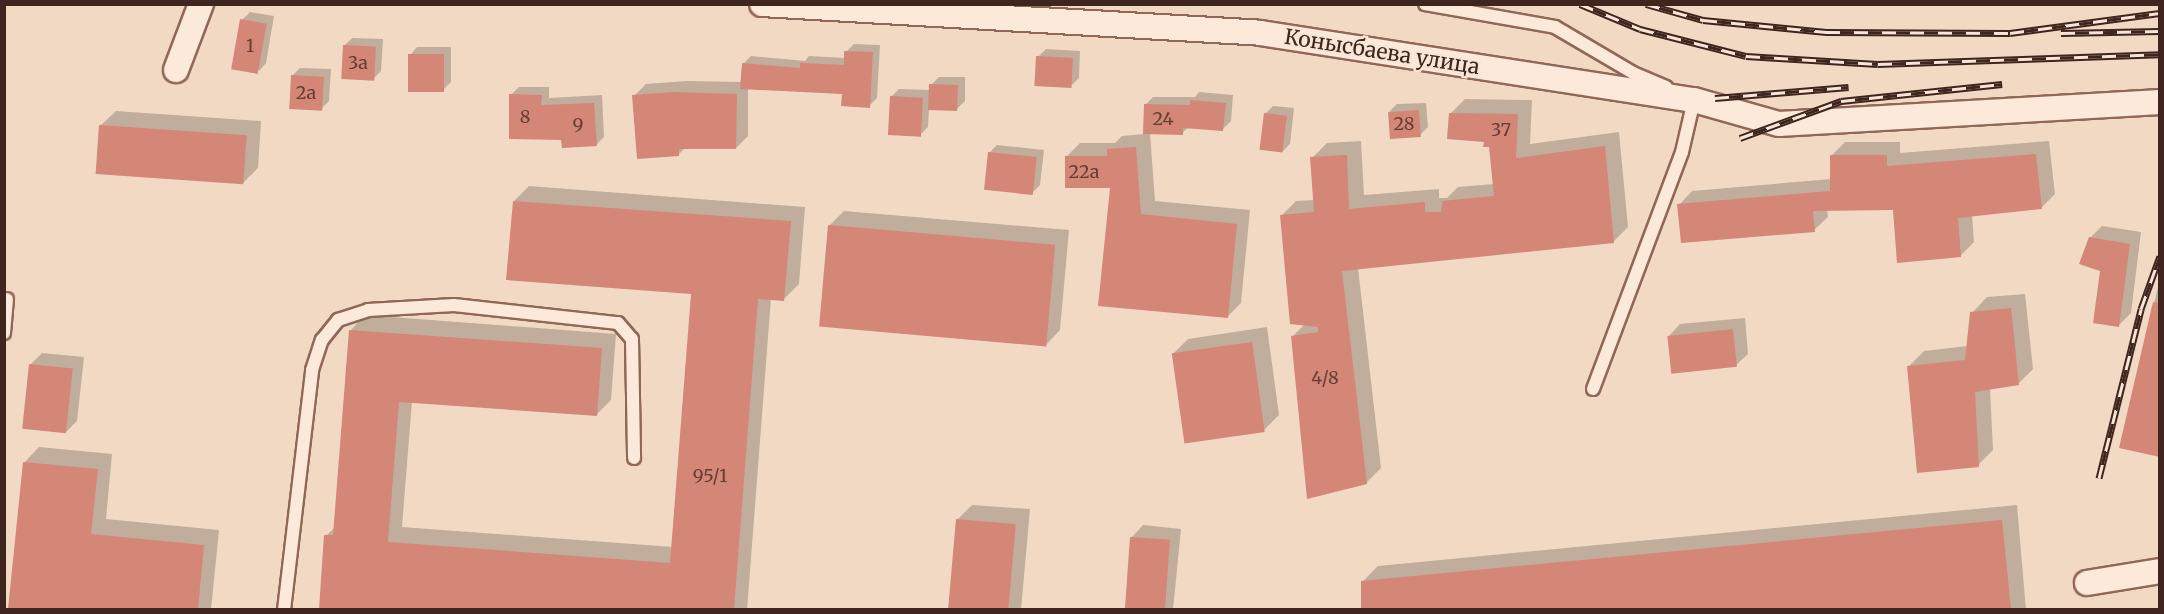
<!DOCTYPE html>
<html>
<head>
<meta charset="utf-8">
<style>
  body { margin:0 }
  #map { position:relative; width:2164px; height:614px; overflow:hidden; background:#f2d9c4; font-family:Merriweather,serif }
  div>[style] { position:absolute }
  .shadow>* { inset:0; background:#0003 }
  .building>* { inset:0; background:#d48677; transform-origin:0 0 }
  .roads { filter:drop-shadow(2px 0 #8f6858) drop-shadow(-2px 0 #8f6858) drop-shadow(0 2px #8f6858) drop-shadow(0 -2px #8f6858) }
  .lane>* { height:12px; margin:-6px; padding:0 6px; transform-origin:6px; border-radius:6px; background:#fce9d9 }
  .street>* { height:24px; margin:-12px; padding:0 12px; transform-origin:12px; border-radius:12px; background:#fce9d9 }
  .rail>* { height:7px; margin-top:-3.5px; transform-origin:0; background:repeating-linear-gradient(90deg,#f9e5d5 0 14px,#3e251e 0 28px); box-sizing:border-box; border-block:2px solid #3e251e }
  span { translate:-50% -50%; white-space:nowrap; text-align:center; line-height:1.15; -webkit-text-stroke:5px #f9e5d5; paint-order:stroke }
  .number-label { font-size:18px; color:#643d34 }
  .number-label span { -webkit-text-stroke-width:0 }
  .street-label { font-size:21px; color:#3e251e }
  .frame { position:absolute; inset:0; border:6px solid #3e251e; pointer-events:none }
</style>
</head>
<body>
<div id="map">
  <div class="shadow">
    <div style="clip-path:polygon(250px 12px,274px 16px,266px 63px,259px 71px,242px 20px)"></div>
    <div style="clip-path:polygon(352px 38px,383px 39px,381px 71px,373px 79px,344px 46px)"></div>
    <div style="clip-path:polygon(854px 44px,880px 45px,877px 98px,869px 106px,844px 93px,748px 88px,748px 136px,736px 148px,686px 147px,679px 154px,634px 96px,646px 84px,687px 81px,742px 82px,743px 64px,751px 56px,805px 61px,809px 56px,846px 58px,846px 52px)"></div>
    <div style="clip-path:polygon(417px 47px,451px 47px,451px 82px,443px 90px,410px 55px)"></div>
    <div style="clip-path:polygon(1046px 49px,1080px 51px,1079px 78px,1071px 86px,1038px 57px)"></div>
    <div style="clip-path:polygon(300px 68px,331px 69px,329px 101px,321px 109px,292px 76px)"></div>
    <div style="clip-path:polygon(939px 77px,965px 77px,965px 101px,957px 109px,929px 108px,928px 127px,920px 135px,891px 97px,899px 89px,931px 90px,931px 85px)"></div>
    <div style="clip-path:polygon(519px 87px,549px 87px,549px 98px,602px 95px,604px 137px,596px 145px,563px 138px,511px 95px)"></div>
    <div style="clip-path:polygon(1199px 92px,1233px 95px,1231px 121px,1223px 129px,1189px 127px,1182px 133px,1150px 133px,1155px 201px,1250px 210px,1241px 303px,1227px 317px,1112px 186px,1066px 157px,1080px 143px,1115px 143px,1122px 136px,1145px 134px,1145px 105px,1153px 97px,1195px 97px)"></div>
    <div style="clip-path:polygon(1465px 99px,1532px 100px,1530px 144px,1619px 132px,1628px 227px,1614px 241px,1358px 268px,1381px 468px,1366px 483px,1293px 336px,1305px 324px,1281px 216px,1296px 201px,1314px 200px,1312px 158px,1327px 143px,1361px 141px,1364px 195px,1439px 189px,1439px 198px,1447px 198px,1458px 187px,1494px 184px,1490px 145px,1450px 114px)"></div>
    <div style="clip-path:polygon(1426px 103px,1428px 127px,1420px 135px,1389px 112px,1397px 104px)"></div>
    <div style="clip-path:polygon(1273px 106px,1294px 108px,1290px 144px,1282px 152px,1265px 114px)"></div>
    <div style="clip-path:polygon(116px 111px,261px 121px,258px 168px,243px 183px,100px 126px)"></div>
    <div style="clip-path:polygon(2049px 141px,2055px 194px,2041px 208px,1972px 215px,1974px 242px,1960px 256px,1894px 209px,1827px 209px,1828px 217px,1814px 230px,1679px 205px,1692px 191px,1831px 179px,1831px 156px,1845px 142px,1900px 142px,1900px 153px)"></div>
    <div style="clip-path:polygon(997px 145px,1044px 150px,1040px 185px,1032px 193px,989px 153px)"></div>
    <div style="clip-path:polygon(529px 186px,805px 207px,799px 284px,784px 299px,771px 298px,747px 610px,320px 608px,326px 536px,335px 527px,350px 331px,365px 315px,616px 334px,611px 400px,596px 415px,412px 401px,402px 527px,673px 547px,692px 293px,514px 201px)"></div>
    <div style="clip-path:polygon(844px 211px,1069px 230px,1060px 330px,1045px 346px,829px 226px)"></div>
    <div style="clip-path:polygon(2102px 226px,2141px 232px,2131px 313px,2119px 325px,2090px 238px)"></div>
    <div style="clip-path:polygon(2160px 278px,2160px 456px,2121px 447px)"></div>
    <div style="clip-path:polygon(2025px 294px,2033px 369px,2018px 384px,1990px 388px,1993px 450px,1978px 465px,1909px 366px,1924px 351px,1968px 346px,1972px 313px,1987px 297px)"></div>
    <div style="clip-path:polygon(1745px 318px,1748px 354px,1736px 365px,1669px 336px,1680px 324px)"></div>
    <div style="clip-path:polygon(1267px 327px,1279px 415px,1264px 430px,1173px 354px,1188px 339px)"></div>
    <div style="clip-path:polygon(42px 353px,84px 357px,77px 421px,65px 433px,30px 365px)"></div>
    <div style="clip-path:polygon(39px 447px,112px 454px,106px 519px,219px 530px,211px 610px,10px 610px,24px 463px)"></div>
    <div style="clip-path:polygon(972px 505px,1030px 509px,1021px 610px,949px 610px,957px 520px)"></div>
    <div style="clip-path:polygon(2017px 505px,2026px 610px,1363px 610px,1362px 582px,1378px 566px)"></div>
    <div style="clip-path:polygon(1143px 525px,1181px 529px,1173px 610px,1125px 610px,1132px 537px)"></div>
  </div>
  <div class="building">
    <div style="left:240px;top:19px;width:27px;height:51px;rotate:10deg"></div>
    <div style="left:343px;top:45px;width:33px;height:34px;rotate:3deg"></div>
    <div style="clip-path:polygon(844px 51px,873px 52px,870px 108px,841px 106px,842px 94px,740px 89px,742px 63px,800px 68px,800px 63px,844px 65px)"></div>
    <div style="left:444px;top:54px;width:38px;height:36px;rotate:90deg"></div>
    <div style="left:1036px;top:56px;width:37px;height:30px;rotate:3deg"></div>
    <div style="left:291px;top:75px;width:33px;height:34px;rotate:3deg"></div>
    <div style="left:929px;top:84px;width:29px;height:26px;rotate:2deg"></div>
    <div style="clip-path:polygon(675px 92px,737px 94px,736px 149px,679px 149px,679px 156px,637px 159px,632px 95px)"></div>
    <div style="clip-path:polygon(509px 94px,542px 95px,541px 105px,594px 103px,597px 146px,562px 148px,561px 140px,509px 139px)"></div>
    <div style="left:890px;top:96px;width:33px;height:39px;rotate:3deg"></div>
    <div style="clip-path:polygon(1190px 100px,1226px 103px,1223px 131px,1183px 128px,1183px 135px,1143px 134px,1144px 104px,1190px 105px)"></div>
    <div style="left:1419px;top:110px;width:27px;height:31px;rotate:86deg"></div>
    <div style="left:1264px;top:113px;width:23px;height:37px;rotate:7deg"></div>
    <div style="clip-path:polygon(1449px 113px,1518px 114px,1516px 158px,1605px 146px,1614px 243px,1342px 271px,1367px 484px,1307px 499px,1291px 336px,1318px 332px,1318px 327px,1290px 324px,1280px 215px,1314px 212px,1310px 157px,1347px 155px,1349px 209px,1425px 202px,1425px 212px,1441px 212px,1442px 201px,1494px 196px,1489px 147px,1483px 147px,1484px 142px,1447px 139px)"></div>
    <div style="left:99px;top:125px;width:148px;height:49px;rotate:4deg"></div>
    <div style="clip-path:polygon(1136px 147px,1141px 214px,1237px 224px,1228px 318px,1098px 306px,1110px 188px,1065px 188px,1065px 156px,1107px 156px,1107px 149px)"></div>
    <div style="left:988px;top:152px;width:49px;height:38px;rotate:6deg"></div>
    <div style="clip-path:polygon(2036px 154px,2042px 209px,1958px 218px,1961px 257px,1897px 263px,1893px 210px,1813px 211px,1815px 232px,1681px 243px,1677px 204px,1830px 191px,1830px 155px,1887px 155px,1887px 166px)"></div>
    <div style="clip-path:polygon(513px 201px,791px 221px,784px 301px,758px 299px,734px 609px,319px 609px,324px 535px,333px 535px,349px 330px,602px 348px,597px 416px,399px 402px,388px 542px,670px 563px,691px 294px,506px 280px)"></div>
    <div style="left:828px;top:225px;width:228px;height:102px;rotate:5deg"></div>
    <div style="clip-path:polygon(2089px 237px,2130px 244px,2119px 327px,2093px 323px,2100px 271px,2079px 264px)"></div>
    <div style="clip-path:polygon(2153px 302px,2160px 303px,2160px 457px,2119px 448px)"></div>
    <div style="clip-path:polygon(2011px 308px,2019px 385px,1975px 392px,1979px 467px,1917px 473px,1907px 366px,1965px 360px,1970px 312px)"></div>
    <div style="left:1733px;top:329px;width:38px;height:66px;rotate:84deg"></div>
    <div style="left:1252px;top:342px;width:91px;height:81px;rotate:82deg"></div>
    <div style="left:29px;top:364px;width:44px;height:65px;rotate:6deg"></div>
    <div style="clip-path:polygon(23px 462px,98px 469px,91px 534px,204px 545px,198px 609px,8px 609px)"></div>
    <div style="left:956px;top:519px;width:60px;height:90px;rotate:5deg"></div>
    <div style="clip-path:polygon(2002px 520px,2011px 609px,1361px 609px,1361px 581px)"></div>
    <div style="left:1130px;top:537px;width:40px;height:72px;rotate:4deg"></div>
  </div>
  <div class="roads">
    <div class="lane">
      <div style="left:1425px;top:4px;width:132px;rotate:10deg"></div>
      <div style="left:1555px;top:27px;width:91px;rotate:30.5deg"></div>
      <div style="left:1633px;top:73px;width:36px;rotate:23deg"></div>
      <div style="left:4px;top:333px;width:34px;rotate:-85deg"></div>
      <div style="left:1593px;top:389px;width:253px;rotate:-69.4deg"></div>
      <div style="left:1682px;top:152px;width:53px;rotate:-77deg"></div>
      <div style="left:1694px;top:100px;width:4px;rotate:-146deg"></div>
      <div style="left:284px;top:610px;width:242px;rotate:-83.3deg"></div>
      <div style="left:312px;top:370px;width:32px;rotate:-72deg"></div>
      <div style="left:322px;top:340px;width:26px;rotate:-51deg"></div>
      <div style="left:338px;top:320px;width:32px;rotate:-18deg"></div>
      <div style="left:368px;top:310px;width:86px;rotate:-3.3deg"></div>
      <div style="left:454px;top:305px;width:165px;rotate:6.3deg"></div>
      <div style="left:618px;top:323px;width:21px;rotate:49deg"></div>
      <div style="left:632px;top:339px;width:119px;rotate:89deg"></div>
    </div>
    <div class="street">
      <div style="left:762px;top:4px;width:499px;rotate:3.3deg"></div>
      <div style="left:1260px;top:33px;width:439px;rotate:8.8deg"></div>
      <div style="left:1694px;top:100px;width:88px;rotate:15.8deg"></div>
      <div style="left:1779px;top:124px;width:382px;rotate:-3.3deg"></div>
      <div style="left:176px;top:70px;width:71px;rotate:-69.3deg"></div>
      <div style="left:2087px;top:583px;width:74px;rotate:-9.3deg"></div>
    </div>
  </div>
  <div class="rail">
    <div style="left:1580px;top:4px;width:65px;rotate:22.6deg"></div>
    <div style="left:1640px;top:29px;width:109px;rotate:14.3deg"></div>
    <div style="left:1746px;top:56px;width:132px;rotate:3.5deg"></div>
    <div style="left:1878px;top:64px;width:282px;rotate:-2deg"></div>
    <div style="left:1646px;top:4px;width:59px;rotate:15.7deg"></div>
    <div style="left:1703px;top:20px;width:124px;rotate:5.6deg"></div>
    <div style="left:1826px;top:32px;width:184px;rotate:0.3deg"></div>
    <div style="left:2010px;top:33px;width:151px;rotate:-7.6deg"></div>
    <div style="left:2061px;top:33px;width:99px;rotate:-1.2deg"></div>
    <div style="left:1715px;top:98px;width:134px;rotate:-4.7deg"></div>
    <div style="left:1740px;top:138px;width:108px;rotate:-20.1deg"></div>
    <div style="left:1841px;top:101px;width:162px;rotate:-6deg"></div>
    <div style="left:2099px;top:478px;width:174px;rotate:-76deg"></div>
    <div style="left:2141px;top:309px;width:56px;rotate:-70.3deg"></div>
  </div>
  <div class="number-label">
    <span style="left:250px;top:46px">1</span>
    <span style="left:358px;top:63px">3а</span>
    <span style="left:306px;top:93px">2а</span>
    <span style="left:525px;top:117px">8</span>
    <span style="left:1163px;top:119px">24</span>
    <span style="left:1404px;top:124px">28</span>
    <span style="left:578px;top:125px">9</span>
    <span style="left:1501px;top:130px">37</span>
    <span style="left:1084px;top:172px">22а</span>
    <span style="left:1325px;top:378px">4/8</span>
    <span style="left:710px;top:476px">95/1</span>
  </div>
  <div class="street-label">
    <span style="left:1382px;top:52px;rotate:9deg">Конысбаева улица</span>
  </div>
  <div class="frame"></div>
</div>
</body>
</html>
